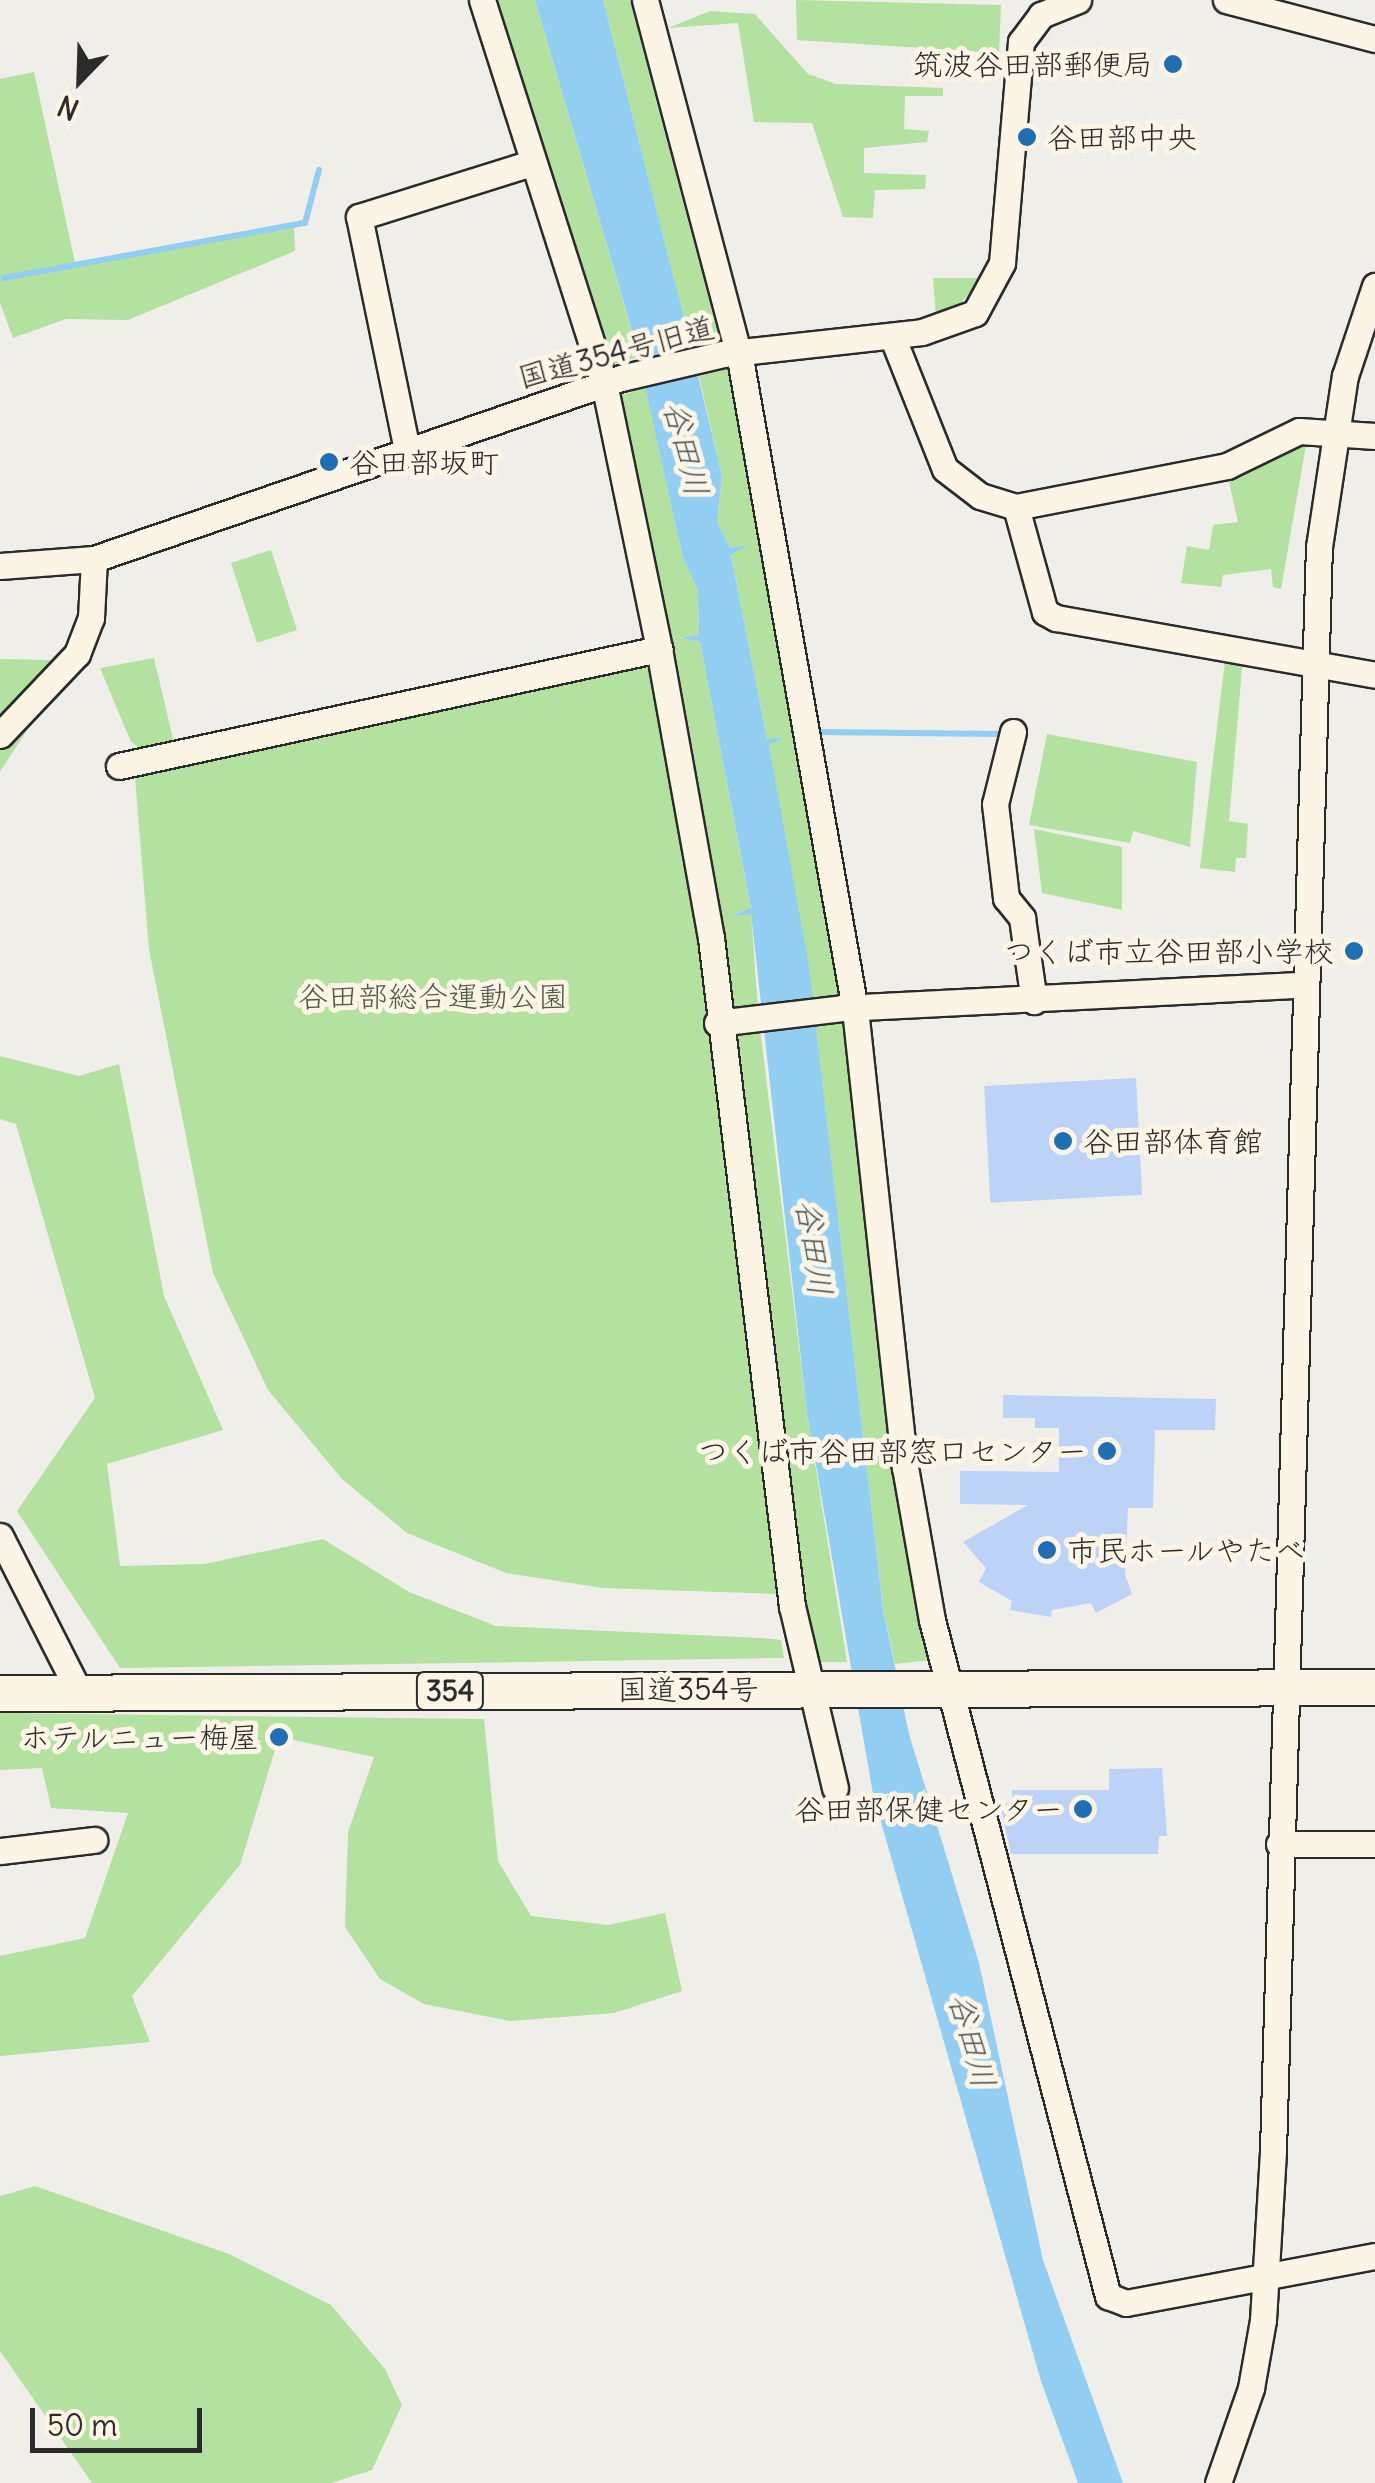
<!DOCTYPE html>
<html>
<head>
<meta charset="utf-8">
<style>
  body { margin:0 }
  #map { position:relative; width:1375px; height:2483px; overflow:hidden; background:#efeee9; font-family:Delius,"Klee One",sans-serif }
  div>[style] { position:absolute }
  .green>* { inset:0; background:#b3e19f; transform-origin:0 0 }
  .water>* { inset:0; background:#91cef1 }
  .stream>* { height:6px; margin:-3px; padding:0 3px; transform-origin:3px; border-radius:3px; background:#91cef1 }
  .building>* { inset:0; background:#bcd3f7; transform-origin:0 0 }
  .roads { filter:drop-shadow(2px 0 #2b2b2b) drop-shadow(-2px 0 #2b2b2b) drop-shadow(0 2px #2b2b2b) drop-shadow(0 -2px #2b2b2b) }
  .minor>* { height:25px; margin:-12.5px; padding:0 12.5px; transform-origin:12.5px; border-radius:12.5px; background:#fcf5e5 }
  .highway>* { height:35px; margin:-17.5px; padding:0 17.5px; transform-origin:17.5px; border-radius:17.5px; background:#fcf5e5 }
  .dots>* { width:28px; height:28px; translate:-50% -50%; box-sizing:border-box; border:5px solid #fcf5e5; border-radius:50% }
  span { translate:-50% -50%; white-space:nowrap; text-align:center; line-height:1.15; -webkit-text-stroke:10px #fcf5e5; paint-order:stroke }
  .shield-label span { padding:2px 8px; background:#fcf5e5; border:2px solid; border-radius:8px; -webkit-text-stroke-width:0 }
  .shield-label { font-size:28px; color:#2b2b2b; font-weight:700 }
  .poi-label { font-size:30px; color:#2b2b2b }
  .right { translate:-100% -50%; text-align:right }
  .left { translate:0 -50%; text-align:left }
  .street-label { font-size:30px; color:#2b2b2b }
  .park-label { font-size:30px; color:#4d5848 }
  .water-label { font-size:32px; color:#44545c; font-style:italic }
  .north { position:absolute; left:30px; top:30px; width:100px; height:100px; -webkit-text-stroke:8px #fcf5e5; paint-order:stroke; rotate:203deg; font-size:28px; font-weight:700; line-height:40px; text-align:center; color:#2b2b2b }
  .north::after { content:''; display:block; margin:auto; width:35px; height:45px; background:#2b2b2b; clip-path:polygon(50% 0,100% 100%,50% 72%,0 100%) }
  .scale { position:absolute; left:30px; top:2408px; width:172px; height:45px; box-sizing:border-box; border:5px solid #2b2b2b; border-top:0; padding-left:12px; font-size:30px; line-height:35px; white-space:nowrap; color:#2b2b2b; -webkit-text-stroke:8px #fcf5e5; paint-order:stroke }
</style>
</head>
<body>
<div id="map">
  <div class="green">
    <div style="clip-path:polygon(492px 0,535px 0,635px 342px,618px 349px,637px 349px,639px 357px,610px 365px)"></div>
    <div style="clip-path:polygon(603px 0,630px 0,718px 335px,690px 342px,704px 330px,687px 331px)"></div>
    <div style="clip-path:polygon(796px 0,1001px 5px,999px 53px,797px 40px)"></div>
    <div style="clip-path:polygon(710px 11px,755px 14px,808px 74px,836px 84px,943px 88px,943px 96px,905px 96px,904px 129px,929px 131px,927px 142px,864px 148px,864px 173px,926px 175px,925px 189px,875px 190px,873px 218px,843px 217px,812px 123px,754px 122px,738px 23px,668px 28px)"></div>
    <div style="clip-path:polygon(34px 72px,75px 263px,294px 226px,295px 251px,128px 320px,66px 319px,13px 338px,0 303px,0 79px)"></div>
    <div style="clip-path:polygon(933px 278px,982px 278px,959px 305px,936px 316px)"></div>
    <div style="clip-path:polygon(730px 368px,842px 999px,813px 1004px,769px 744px,785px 737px,767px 739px,731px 554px,746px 545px,730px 548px,717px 523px,722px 477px,699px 376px)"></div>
    <div style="clip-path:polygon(646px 388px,683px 558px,698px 590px,699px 635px,680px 638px,700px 642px,751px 909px,731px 915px,751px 913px,758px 1010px,727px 1013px,719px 905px,621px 395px)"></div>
    <div style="clip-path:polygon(1306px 445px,1281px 589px,1273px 587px,1271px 569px,1223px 575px,1221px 587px,1181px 583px,1187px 546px,1209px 550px,1213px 525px,1238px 522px,1228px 477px)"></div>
    <div style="left:271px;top:550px;width:84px;height:42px;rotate:72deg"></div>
    <div style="clip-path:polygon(1226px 653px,1243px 656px,1229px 821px,1248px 824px,1246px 858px,1236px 858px,1235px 872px,1200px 868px)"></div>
    <div style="clip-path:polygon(154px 658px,174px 743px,142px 749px,131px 742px,100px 668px)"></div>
    <div style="clip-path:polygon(0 659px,50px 660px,58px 682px,0 772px)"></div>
    <div style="clip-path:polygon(639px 663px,648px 669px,701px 944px,779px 1594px,603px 1588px,506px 1573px,407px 1533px,342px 1479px,268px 1390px,213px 1273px,149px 949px,135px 778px)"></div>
    <div style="clip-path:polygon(1047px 734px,1197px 762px,1190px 847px,1133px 831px,1130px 843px,1029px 825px)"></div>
    <div style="clip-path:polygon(1034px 829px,1122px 847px,1122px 910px,1042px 893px)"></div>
    <div style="clip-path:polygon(844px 1018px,886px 1402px,931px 1660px,895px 1664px,883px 1608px,815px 1022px)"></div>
    <div style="clip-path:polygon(760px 1028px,807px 1413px,847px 1662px,812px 1662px,730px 1032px)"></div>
    <div style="clip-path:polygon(0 1056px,79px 1076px,119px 1064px,164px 1296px,223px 1430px,107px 1464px,120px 1566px,204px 1564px,323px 1539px,409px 1592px,496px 1626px,761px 1638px,781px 1640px,784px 1658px,120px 1668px,17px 1511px,95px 1398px,16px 1124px,0 1119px)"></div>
    <div style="clip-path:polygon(0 1713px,484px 1719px,498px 1861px,531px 1916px,608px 1925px,665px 1913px,682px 1991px,614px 2013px,510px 2021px,424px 2004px,380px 1979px,345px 1927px,348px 1832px,374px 1757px,279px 1737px,240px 1865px,132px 1996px,150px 2042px,0 2056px,0 1956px,85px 1938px,128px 1813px,51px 1808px,42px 1768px,0 1770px)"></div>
    <div style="clip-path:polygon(35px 2186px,229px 2254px,331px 2305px,385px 2369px,402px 2405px,372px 2470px,331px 2483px,92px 2483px,0 2351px,0 2196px)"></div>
  </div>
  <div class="water">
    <div style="clip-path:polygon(535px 0,603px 0,687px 330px,705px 330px,689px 337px,722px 477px,717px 522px,730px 548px,747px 545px,731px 555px,767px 739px,785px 737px,769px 745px,809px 967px,883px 1609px,909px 1734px,979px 1963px,1043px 2260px,1123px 2483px,1078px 2483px,1041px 2381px,873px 1794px,807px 1413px,751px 914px,731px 916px,751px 908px,700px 642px,680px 638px,699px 635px,698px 590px,683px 558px,637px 350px,618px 348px,635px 341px)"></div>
  </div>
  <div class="stream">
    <div style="left:4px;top:278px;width:306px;rotate:-10.4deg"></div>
    <div style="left:305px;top:223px;width:55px;rotate:-75.2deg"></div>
    <div style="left:817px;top:732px;width:186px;rotate:0.6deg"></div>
  </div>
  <div class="building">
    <div style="left:1136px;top:1078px;width:117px;height:152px;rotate:87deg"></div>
    <div style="clip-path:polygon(1003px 1395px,1216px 1399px,1215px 1430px,1155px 1430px,1153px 1508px,1128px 1508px,1125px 1575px,1132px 1594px,1096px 1613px,1091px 1603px,1052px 1610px,1051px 1617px,1010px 1610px,1012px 1601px,979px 1582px,986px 1568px,963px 1542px,1028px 1505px,960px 1504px,960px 1471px,1059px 1472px,1059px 1428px,1035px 1428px,1035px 1418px,1003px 1418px)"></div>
    <div style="clip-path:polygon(1162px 1768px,1167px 1836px,1159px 1836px,1158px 1854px,1011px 1854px,1000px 1804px,1012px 1803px,1012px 1790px,1109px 1790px,1109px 1769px)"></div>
  </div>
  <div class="roads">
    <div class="minor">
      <div style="left:482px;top:0;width:402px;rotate:72.3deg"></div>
      <div style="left:604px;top:383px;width:272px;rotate:78.3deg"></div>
      <div style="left:659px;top:649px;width:294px;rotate:79.8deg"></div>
      <div style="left:711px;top:938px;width:673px;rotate:83.09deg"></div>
      <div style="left:792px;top:1606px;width:187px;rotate:76.7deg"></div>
      <div style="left:645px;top:0;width:376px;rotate:75.2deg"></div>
      <div style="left:741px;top:364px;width:655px;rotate:79.98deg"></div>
      <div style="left:855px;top:1009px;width:461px;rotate:83.8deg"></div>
      <div style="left:905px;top:1467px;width:155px;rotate:80deg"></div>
      <div style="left:932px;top:1620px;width:699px;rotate:75.41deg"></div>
      <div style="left:1108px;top:2296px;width:19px;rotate:21deg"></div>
      <div style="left:1126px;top:2303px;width:253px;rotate:-10.7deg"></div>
      <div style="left:1226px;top:0;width:154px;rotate:14.7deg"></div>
      <div style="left:892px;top:336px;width:143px;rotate:68.3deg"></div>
      <div style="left:945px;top:469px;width:44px;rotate:37.6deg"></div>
      <div style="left:980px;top:496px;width:38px;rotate:17deg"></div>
      <div style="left:1016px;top:507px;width:215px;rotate:-11deg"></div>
      <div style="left:1227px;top:466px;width:80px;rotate:-25.9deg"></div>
      <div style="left:1299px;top:431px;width:76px;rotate:3.8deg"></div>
      <div style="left:407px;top:450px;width:238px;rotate:-101.6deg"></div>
      <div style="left:359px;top:217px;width:177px;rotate:-17.4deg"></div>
      <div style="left:1016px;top:507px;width:109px;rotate:74.6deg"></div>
      <div style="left:1045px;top:612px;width:13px;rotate:29deg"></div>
      <div style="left:1056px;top:618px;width:324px;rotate:10.1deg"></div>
      <div style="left:0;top:566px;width:94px;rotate:-4.3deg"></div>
      <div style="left:94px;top:559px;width:557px;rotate:-18.96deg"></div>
      <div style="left:621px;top:378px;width:105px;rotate:-13.2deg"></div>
      <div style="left:723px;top:354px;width:200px;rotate:-6.3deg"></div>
      <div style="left:922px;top:332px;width:56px;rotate:-19.7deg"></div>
      <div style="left:975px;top:313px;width:57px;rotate:-61.6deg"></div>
      <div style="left:1002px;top:263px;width:222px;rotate:-85.1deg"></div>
      <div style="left:1021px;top:42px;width:34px;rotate:-53deg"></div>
      <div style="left:1041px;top:15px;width:40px;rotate:-22deg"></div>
      <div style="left:1013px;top:732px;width:74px;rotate:104deg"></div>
      <div style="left:995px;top:804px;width:95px;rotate:83.3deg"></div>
      <div style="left:1006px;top:898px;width:26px;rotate:51deg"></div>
      <div style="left:1022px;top:918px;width:84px;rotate:81.8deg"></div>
      <div style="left:0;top:735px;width:112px;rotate:-46.5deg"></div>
      <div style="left:77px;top:654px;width:39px;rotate:-69deg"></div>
      <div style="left:91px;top:618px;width:59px;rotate:-87.1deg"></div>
      <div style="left:119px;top:766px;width:553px;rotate:-12.23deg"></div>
      <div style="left:717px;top:1023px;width:126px;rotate:-6.8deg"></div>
      <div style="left:842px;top:1008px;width:462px;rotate:-2.9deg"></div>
      <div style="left:0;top:1536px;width:175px;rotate:63.1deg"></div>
      <div style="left:1279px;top:1844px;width:96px"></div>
      <div style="left:0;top:1851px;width:95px;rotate:-6.7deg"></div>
      <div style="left:1218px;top:2483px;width:101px;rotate:-70.8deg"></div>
      <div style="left:1251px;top:2388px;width:69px;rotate:-80deg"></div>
      <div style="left:1263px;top:2320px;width:169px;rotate:-86.6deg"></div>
      <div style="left:1273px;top:2151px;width:1605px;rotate:-88.36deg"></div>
      <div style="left:1319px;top:547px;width:173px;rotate:-81.4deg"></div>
      <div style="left:1345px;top:376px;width:95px;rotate:-71.6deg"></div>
    </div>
    <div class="highway">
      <div style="left:0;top:1693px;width:1375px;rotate:-0.25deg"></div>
    </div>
  </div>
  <div class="dots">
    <div style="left:1173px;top:64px;background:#1f6fb2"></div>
    <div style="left:1027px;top:137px;background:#1f6fb2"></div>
    <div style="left:329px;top:462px;background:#1f6fb2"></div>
    <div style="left:1354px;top:951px;background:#1f6fb2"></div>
    <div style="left:1063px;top:1141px;background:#1f6fb2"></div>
    <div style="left:1107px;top:1451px;background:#1f6fb2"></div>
    <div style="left:1047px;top:1550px;background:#1f6fb2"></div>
    <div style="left:279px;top:1737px;background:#1f6fb2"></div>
    <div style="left:1083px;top:1809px;background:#1f6fb2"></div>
  </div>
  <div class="shield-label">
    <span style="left:450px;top:1691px">354</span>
  </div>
  <div class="poi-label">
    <span class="right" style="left:1153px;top:64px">筑波谷田部郵便局</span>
    <span class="left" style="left:1047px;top:137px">谷田部中央</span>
    <span class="left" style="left:349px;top:462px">谷田部坂町</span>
    <span class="right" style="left:1334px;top:951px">つくば市立谷田部小学校</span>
    <span class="left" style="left:1083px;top:1141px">谷田部体育館</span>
    <span class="right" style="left:1087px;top:1451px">つくば市谷田部窓口センター</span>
    <span class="left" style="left:1067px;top:1550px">市民ホールやたべ</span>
    <span class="right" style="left:259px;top:1737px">ホテルニュー梅屋</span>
    <span class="right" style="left:1063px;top:1809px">谷田部保健センター</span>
  </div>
  <div class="street-label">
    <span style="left:616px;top:352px;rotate:-15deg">国道354号旧道</span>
    <span style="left:688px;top:1689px">国道354号</span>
  </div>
  <div class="park-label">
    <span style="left:433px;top:996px">谷田部総合運動公園</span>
  </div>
  <div class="water-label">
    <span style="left:686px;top:449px;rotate:76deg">谷田川</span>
    <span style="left:814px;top:1248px;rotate:82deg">谷田川</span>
    <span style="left:972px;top:2041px;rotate:75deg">谷田川</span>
  </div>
  <div class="north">N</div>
  <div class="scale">50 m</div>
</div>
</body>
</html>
